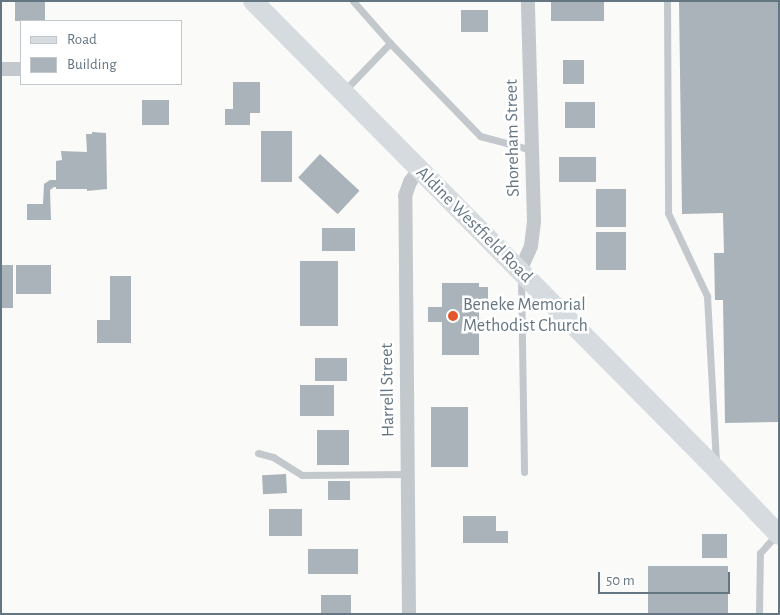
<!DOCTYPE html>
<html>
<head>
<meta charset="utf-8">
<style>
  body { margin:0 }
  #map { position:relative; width:780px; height:615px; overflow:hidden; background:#fafaf8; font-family:"Alegreya Sans",sans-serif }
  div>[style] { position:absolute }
  .building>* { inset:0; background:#aab3b9; transform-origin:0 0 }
  .service>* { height:7px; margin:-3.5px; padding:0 3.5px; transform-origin:3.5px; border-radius:3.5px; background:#c3c8cc }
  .minor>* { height:14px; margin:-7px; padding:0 7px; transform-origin:7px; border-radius:7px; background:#c3c8cc }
  .secondary>* { height:20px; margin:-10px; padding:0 10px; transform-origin:10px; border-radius:10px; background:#d6dbdf }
  .dots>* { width:14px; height:14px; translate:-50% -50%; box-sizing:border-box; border:2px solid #fff; border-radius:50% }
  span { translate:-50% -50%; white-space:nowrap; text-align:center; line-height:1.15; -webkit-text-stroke:5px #fff; paint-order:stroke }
  .street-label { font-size:18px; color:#657683 }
  .poi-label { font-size:18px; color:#657683 }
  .left { translate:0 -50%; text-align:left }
  .frame { position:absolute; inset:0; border:2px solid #657683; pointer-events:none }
  .legend { position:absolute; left:20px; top:20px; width:162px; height:65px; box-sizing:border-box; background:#fff; border:1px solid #c1c8cd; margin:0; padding:6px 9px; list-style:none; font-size:15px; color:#657683 }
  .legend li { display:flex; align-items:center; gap:10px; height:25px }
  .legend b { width:25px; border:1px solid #c1c8cd }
  .scale { position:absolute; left:598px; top:572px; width:132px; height:22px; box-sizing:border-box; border:2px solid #657683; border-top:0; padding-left:6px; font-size:15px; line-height:18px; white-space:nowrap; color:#657683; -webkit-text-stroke:4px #fff; paint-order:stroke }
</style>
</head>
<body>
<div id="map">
  <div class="building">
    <div style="left:15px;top:1px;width:30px;height:20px"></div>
    <div style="left:551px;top:1px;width:53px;height:20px"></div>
    <div style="clip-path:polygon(679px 1px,779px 1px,779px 422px,725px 423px,723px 300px,715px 300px,714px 253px,724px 253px,723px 213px,682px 214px)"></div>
    <div style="left:461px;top:10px;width:27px;height:22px"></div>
    <div style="left:563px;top:60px;width:21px;height:24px"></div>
    <div style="clip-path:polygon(233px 82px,260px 82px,260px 113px,250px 113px,250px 125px,225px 125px,225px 109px,233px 109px)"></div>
    <div style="left:142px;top:100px;width:27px;height:25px"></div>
    <div style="left:565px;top:102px;width:30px;height:26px"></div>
    <div style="left:261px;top:131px;width:31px;height:51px"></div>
    <div style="clip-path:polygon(92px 132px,106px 133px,107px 189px,87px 191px,87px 189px,56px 189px,56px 187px,54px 187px,50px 190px,51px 220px,27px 220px,27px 204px,43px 204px,44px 184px,50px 180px,56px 180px,56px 161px,62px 160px,61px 151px,87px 152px,86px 134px,92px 134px)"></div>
    <div style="left:320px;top:154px;width:54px;height:32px;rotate:43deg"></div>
    <div style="left:559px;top:157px;width:37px;height:25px"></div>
    <div style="left:596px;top:189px;width:30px;height:38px"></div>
    <div style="left:322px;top:228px;width:33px;height:23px"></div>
    <div style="left:596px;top:232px;width:30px;height:38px"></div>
    <div style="left:300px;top:261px;width:38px;height:65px"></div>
    <div style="left:1px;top:265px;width:12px;height:43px"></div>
    <div style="left:16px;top:265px;width:35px;height:29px"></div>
    <div style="clip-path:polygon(110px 276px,131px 276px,131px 343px,97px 343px,97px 320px,110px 320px)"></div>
    <div style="clip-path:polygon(442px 283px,479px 283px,479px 287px,488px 287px,488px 309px,479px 309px,479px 355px,442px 355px,442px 322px,428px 322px,428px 307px,442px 307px)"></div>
    <div style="left:315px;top:358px;width:32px;height:23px"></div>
    <div style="left:300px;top:385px;width:34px;height:31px"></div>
    <div style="left:431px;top:407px;width:37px;height:60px"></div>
    <div style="left:317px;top:430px;width:32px;height:35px"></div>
    <div style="left:286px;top:474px;width:19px;height:24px;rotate:87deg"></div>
    <div style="left:328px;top:481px;width:22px;height:19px"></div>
    <div style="left:269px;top:509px;width:33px;height:27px"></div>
    <div style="clip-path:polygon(463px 516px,496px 516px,496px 531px,508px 531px,508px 543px,463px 543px)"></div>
    <div style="left:702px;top:534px;width:25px;height:24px"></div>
    <div style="left:308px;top:549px;width:50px;height:25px"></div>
    <div style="left:728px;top:566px;width:48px;height:80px;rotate:90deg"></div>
    <div style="left:321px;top:595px;width:30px;height:19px"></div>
  </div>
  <div class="service">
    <div style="left:667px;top:1px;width:212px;rotate:89.7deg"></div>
    <div style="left:668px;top:213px;width:92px;rotate:64.8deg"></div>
    <div style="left:707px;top:296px;width:167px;rotate:86.9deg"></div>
    <div style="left:390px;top:43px;width:129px;rotate:45.9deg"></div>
    <div style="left:480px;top:136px;width:54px;rotate:15.1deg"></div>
    <div style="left:345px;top:90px;width:65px;rotate:-46.2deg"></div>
    <div style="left:390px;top:43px;width:56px;rotate:-131.4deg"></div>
    <div style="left:521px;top:278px;width:194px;rotate:89.1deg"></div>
    <div style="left:258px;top:453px;width:16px;rotate:15deg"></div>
    <div style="left:273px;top:457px;width:34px;rotate:32deg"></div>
    <div style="left:302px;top:475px;width:106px;rotate:-0.5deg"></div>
    <div style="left:759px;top:614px;width:61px;rotate:-89.1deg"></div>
    <div style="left:760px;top:553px;width:24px;rotate:-48deg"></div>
  </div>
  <div class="minor">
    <div style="left:1px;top:69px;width:20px"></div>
    <div style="left:520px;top:271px;width:27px;rotate:-66deg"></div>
    <div style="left:531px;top:246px;width:25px;rotate:-83deg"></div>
    <div style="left:534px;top:221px;width:220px;rotate:-91.6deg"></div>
    <div style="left:409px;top:614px;width:418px;rotate:-90.5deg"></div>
    <div style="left:405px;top:196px;width:15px;rotate:-70deg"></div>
    <div style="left:410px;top:182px;width:16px;rotate:-55deg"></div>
  </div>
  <div class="secondary">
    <div style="left:253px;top:1px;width:658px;rotate:45.31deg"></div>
    <div style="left:716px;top:469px;width:91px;rotate:46.3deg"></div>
  </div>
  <div class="dots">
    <div style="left:453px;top:316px;background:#e4572e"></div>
  </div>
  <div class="street-label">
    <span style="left:513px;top:138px;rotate:-91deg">Shoreham Street</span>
    <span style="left:474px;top:225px;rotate:45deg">Aldine Westfield Road</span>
    <span style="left:388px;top:390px;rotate:-91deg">Harrell Street</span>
  </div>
  <div class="poi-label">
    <span class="left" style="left:463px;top:316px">Beneke Memorial<br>Methodist Church</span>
  </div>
  <div class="frame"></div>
  <ul class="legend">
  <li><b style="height:6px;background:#d6dbdf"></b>Road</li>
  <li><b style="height:14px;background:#aab3b9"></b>Building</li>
  </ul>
  <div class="scale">50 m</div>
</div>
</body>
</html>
